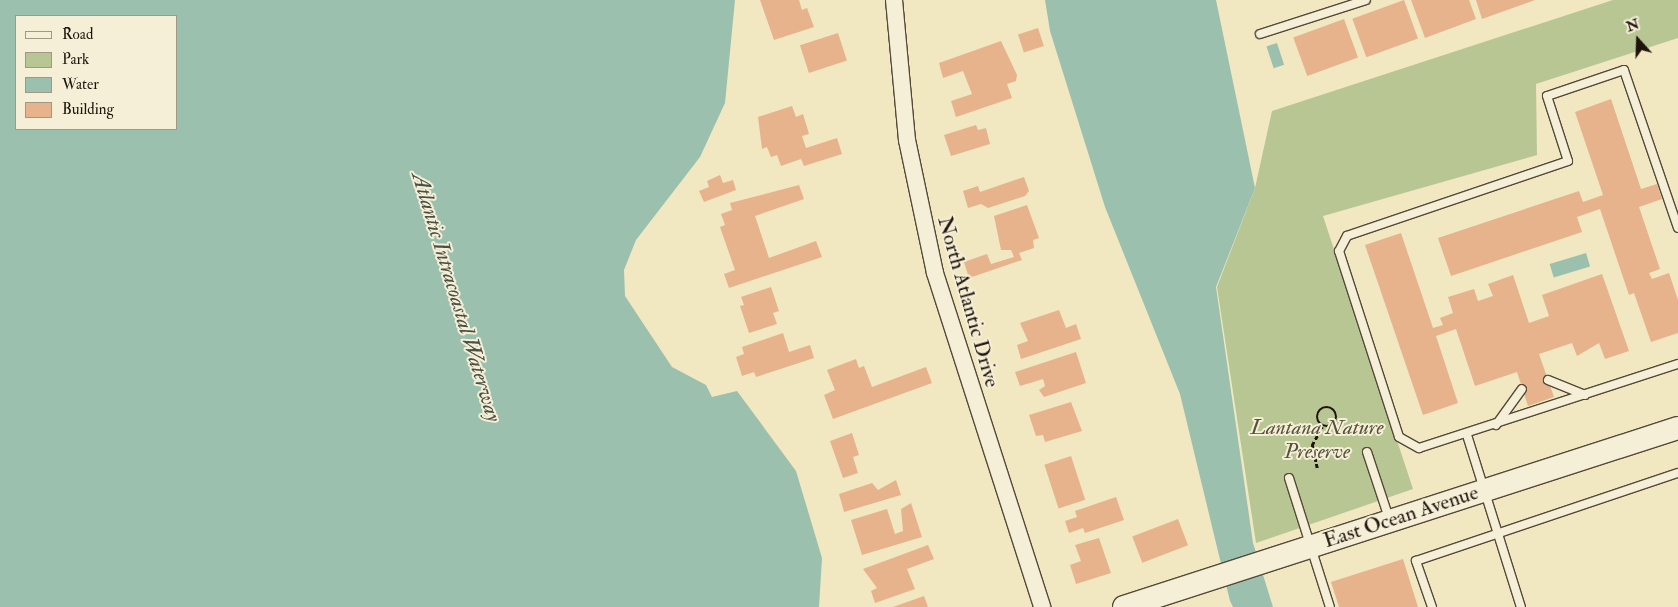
<!DOCTYPE html>
<html>
<head>
<meta charset="utf-8">
<style>
  body { margin:0 }
  #map { position:relative; width:1678px; height:607px; overflow:hidden; background:#f1e7c1; font-family:"IM FELL Double Pica",serif }
  div>[style] { position:absolute }
  .green>* { inset:0; background:#b8c694 }
  .water>* { inset:0; background:#9bc0ae; transform-origin:0 0 }
  .building>* { inset:0; background:#e7b38c; transform-origin:0 0 }
  .path>* { height:2.5px; margin-top:-1.25px; transform-origin:0; background:repeating-linear-gradient(90deg,#1f140c 0 4px,transparent 0 6.5px) }
  .path>.ring { margin:-1.25px; padding:0; box-sizing:content-box; background:none; border:2.5px solid #1f140c; border-radius:50% }
  .roads { filter:drop-shadow(1px 0 #544939) drop-shadow(-1px 0 #544939) drop-shadow(0 1px #544939) drop-shadow(0 -1px #544939) }
  .service>* { height:8px; margin:-4px; padding:0 4px; transform-origin:4px; border-radius:4px; background:#f6efd7 }
  .minor>* { height:16px; margin:-8px; padding:0 8px; transform-origin:8px; border-radius:8px; background:#f6efd7 }
  .secondary>* { height:22px; margin:-11px; padding:0 11px; transform-origin:11px; border-radius:11px; background:#f6efd7 }
  span { translate:-50% -50%; white-space:nowrap; text-align:center; line-height:1.15; -webkit-text-stroke:4px #f6efd7; paint-order:stroke }
  .street-label { font-size:21px; color:#1f140c }
  .park-label { font-size:21px; color:#55523c; font-style:italic }
  .water-label { font-size:22px; color:#4a5045; font-style:italic }
  .legend { position:absolute; left:15px; top:15px; width:162px; height:115px; box-sizing:border-box; background:#f6efd7; border:1px solid #a09786; margin:0; padding:6px 9px; list-style:none; font-size:15px; color:#1f140c }
  .legend li { display:flex; align-items:center; gap:10px; height:25px }
  .legend b { width:25px; border:1px solid #a09786 }
  .north { position:absolute; left:1613px; top:15px; width:50px; height:50px; -webkit-text-stroke:4px #f6efd7; paint-order:stroke; rotate:340deg; font-size:14px; font-weight:700; line-height:20px; text-align:center; color:#1f140c }
  .north::after { content:''; display:block; margin:auto; width:18px; height:22px; background:#1f140c; clip-path:polygon(50% 0,100% 100%,50% 72%,0 100%) }
</style>
</head>
<body>
<div id="map">
  <div class="green">
    <div style="clip-path:polygon(1613px 0,1678px 0,1678px 38px,1536px 84px,1537px 155px,1323px 216px,1413px 489px,1256px 543px,1217px 287px,1255px 188px,1272px 111px)"></div>
  </div>
  <div class="water">
    <div style="clip-path:polygon(evenodd,0 0,735px 0,725px 103px,700px 157px,636px 240px,624px 270px,625px 296px,672px 367px,706px 385px,712px 397px,737px 391px,796px 471px,822px 558px,819px 607px,0 607px,0 0,16px 16px,176px 16px,176px 129px,16px 129px,16px 16px)"></div>
    <div style="clip-path:polygon(1045px 0,1216px 0,1255px 188px,1216px 287px,1253px 543px,1273px 607px,1233px 607px,1230px 601px,1180px 394px,1105px 207px,1050px 31px)"></div>
    <div style="left:1277px;top:43px;width:23px;height:11px;rotate:72deg"></div>
    <div style="left:1586px;top:253px;width:14px;height:38px;rotate:73deg"></div>
  </div>
  <div class="building">
    <div style="clip-path:polygon(760px 0,799px 0,802px 10px,807px 8px,814px 27px,774px 40px)"></div>
    <div style="left:1404px;top:0;width:41px;height:55px;rotate:70deg"></div>
    <div style="clip-path:polygon(1411px 0,1469px 0,1476px 19px,1425px 38px)"></div>
    <div style="clip-path:polygon(1476px 0,1535px 0,1482px 19px)"></div>
    <div style="left:1344px;top:19px;width:41px;height:54px;rotate:70deg"></div>
    <div style="left:1038px;top:28px;width:19px;height:21px;rotate:72deg"></div>
    <div style="left:838px;top:33px;width:29px;height:40px;rotate:72deg"></div>
    <div style="clip-path:polygon(1001px 41px,1017px 75px,1016px 81px,1007px 84px,1012px 98px,956px 117px,951px 101px,972px 94px,963px 71px,943px 78px,939px 63px)"></div>
    <div style="clip-path:polygon(1611px 99px,1641px 189px,1657px 184px,1662px 199px,1639px 207px,1660px 269px,1649px 273px,1652px 279px,1669px 273px,1678px 300px,1678px 333px,1651px 342px,1634px 293px,1629px 295px,1600px 209px,1577px 217px,1582px 232px,1451px 276px,1438px 238px,1579px 191px,1583px 202px,1603px 195px,1575px 112px)"></div>
    <div style="clip-path:polygon(792px 106px,796px 117px,803px 114px,809px 134px,802px 136px,806px 148px,837px 138px,842px 154px,804px 166px,801px 159px,781px 166px,777px 155px,771px 157px,767px 147px,762px 149px,758px 117px)"></div>
    <div style="clip-path:polygon(976px 125px,978px 130px,986px 128px,990px 144px,951px 156px,944px 135px)"></div>
    <div style="clip-path:polygon(720px 175px,723px 183px,733px 180px,736px 190px,704px 202px,699px 191px,709px 187px,707px 181px)"></div>
    <div style="clip-path:polygon(1024px 177px,1029px 191px,1025px 196px,988px 208px,981px 204px,968px 208px,963px 191px,978px 186px,980px 192px)"></div>
    <div style="clip-path:polygon(799px 185px,804px 199px,755px 216px,769px 258px,816px 241px,822px 257px,729px 288px,724px 274px,735px 270px,720px 227px,725px 225px,721px 214px,732px 210px,730px 203px)"></div>
    <div style="clip-path:polygon(1027px 205px,1039px 238px,1033px 240px,1034px 248px,1019px 253px,1022px 260px,969px 278px,964px 262px,987px 254px,991px 264px,1014px 257px,1011px 250px,1001px 250px,994px 216px)"></div>
    <div style="clip-path:polygon(1401px 233px,1433px 328px,1443px 325px,1440px 318px,1453px 313px,1448px 297px,1474px 289px,1478px 301px,1493px 296px,1488px 284px,1513px 275px,1529px 323px,1549px 316px,1542px 295px,1602px 274px,1629px 351px,1605px 359px,1599px 343px,1577px 356px,1572px 343px,1539px 354px,1554px 397px,1528px 406px,1517px 372px,1475px 386px,1456px 329px,1436px 336px,1458px 403px,1423px 415px,1365px 245px)"></div>
    <div style="clip-path:polygon(771px 287px,779px 311px,773px 313px,777px 324px,749px 333px,740px 306px,744px 305px,741px 297px)"></div>
    <div style="clip-path:polygon(1059px 310px,1066px 328px,1076px 324px,1081px 339px,1021px 359px,1017px 345px,1028px 341px,1020px 323px)"></div>
    <div style="clip-path:polygon(783px 333px,789px 352px,810px 345px,814px 358px,756px 377px,754px 372px,742px 376px,736px 357px,744px 354px,742px 347px)"></div>
    <div style="clip-path:polygon(1076px 352px,1086px 383px,1044px 397px,1039px 390px,1045px 386px,1043px 379px,1020px 386px,1015px 372px)"></div>
    <div style="clip-path:polygon(856px 359px,859px 368px,864px 366px,872px 387px,926px 367px,932px 383px,833px 419px,824px 395px,835px 390px,827px 370px)"></div>
    <div style="clip-path:polygon(1071px 402px,1082px 431px,1045px 442px,1043px 435px,1036px 436px,1029px 415px)"></div>
    <div style="clip-path:polygon(852px 433px,859px 455px,853px 457px,858px 473px,843px 478px,830px 441px)"></div>
    <div style="left:1071px;top:456px;width:46px;height:28px;rotate:72deg"></div>
    <div style="clip-path:polygon(896px 480px,901px 495px,844px 512px,839px 494px,872px 483px,878px 490px)"></div>
    <div style="clip-path:polygon(1116px 497px,1124px 520px,1085px 533px,1083px 528px,1069px 533px,1065px 521px,1077px 517px,1075px 511px)"></div>
    <div style="clip-path:polygon(911px 503px,922px 537px,862px 555px,851px 520px,887px 509px,895px 534px,903px 531px,901px 509px)"></div>
    <div style="left:1178px;top:519px;width:28px;height:49px;rotate:69deg"></div>
    <div style="clip-path:polygon(1099px 538px,1111px 573px,1076px 584px,1070px 565px,1081px 561px,1075px 545px)"></div>
    <div style="clip-path:polygon(928px 545px,934px 559px,907px 569px,915px 589px,875px 603px,871px 591px,877px 588px,863px 569px)"></div>
    <div style="clip-path:polygon(1403px 559px,1418px 607px,1339px 607px,1331px 582px)"></div>
    <div style="clip-path:polygon(924px 596px,928px 607px,893px 607px)"></div>
  </div>
  <div class="path">
    <div class="ring" style="left:1317px;top:407px;width:17.5px;height:17.5px"></div>
    <div style="left:1317px;top:468px;width:24px;rotate:-102deg"></div>
    <div style="left:1312px;top:445px;width:21px;rotate:-61deg"></div>
  </div>
  <div class="roads">
    <div class="service">
      <div style="left:1260px;top:34px;width:111px;rotate:-17.8deg"></div>
      <div style="left:1678px;top:228px;width:167px;rotate:-108.9deg"></div>
      <div style="left:1624px;top:70px;width:81px;rotate:161.3deg"></div>
      <div style="left:1547px;top:96px;width:68px;rotate:72.1deg"></div>
      <div style="left:1568px;top:161px;width:233px;rotate:161.3deg"></div>
      <div style="left:1347px;top:236px;width:17px;rotate:118deg"></div>
      <div style="left:1339px;top:251px;width:195px;rotate:72.1deg"></div>
      <div style="left:1399px;top:437px;width:23px;rotate:29deg"></div>
      <div style="left:1419px;top:448px;width:272px;rotate:-18deg"></div>
      <div style="left:1548px;top:380px;width:40px;rotate:22deg"></div>
      <div style="left:1496px;top:425px;width:44px;rotate:-54.2deg"></div>
      <div style="left:1467px;top:435px;width:180px;rotate:72.6deg"></div>
      <div style="left:1367px;top:452px;width:70px;rotate:71.6deg"></div>
      <div style="left:1289px;top:478px;width:135px;rotate:72.4deg"></div>
      <div style="left:1432px;top:607px;width:49px;rotate:-109.2deg"></div>
      <div style="left:1416px;top:561px;width:276px;rotate:-18.6deg"></div>
    </div>
    <div class="minor">
      <div style="left:894px;top:0;width:141px;rotate:84.7deg"></div>
      <div style="left:907px;top:140px;width:136px;rotate:78.1deg"></div>
      <div style="left:935px;top:273px;width:351px;rotate:72.2deg"></div>
    </div>
    <div class="secondary">
      <div style="left:1124px;top:607px;width:582px;rotate:-17.91deg"></div>
    </div>
  </div>
  <div class="street-label">
    <span style="left:968px;top:302px;rotate:74deg">North Atlantic Drive</span>
    <span style="left:1401px;top:517px;rotate:-18deg">East Ocean Avenue</span>
  </div>
  <div class="park-label">
    <span style="left:1317px;top:440px">Lantana Nature<br>Preserve</span>
  </div>
  <div class="water-label">
    <span style="left:456px;top:297px;rotate:73deg">Atlantic Intracoastal Waterway</span>
  </div>
  <ul class="legend">
  <li><b style="height:6px;background:#f6efd7"></b>Road</li>
  <li><b style="height:14px;background:#b8c694"></b>Park</li>
  <li><b style="height:14px;background:#9bc0ae"></b>Water</li>
  <li><b style="height:14px;background:#e7b38c"></b>Building</li>
  </ul>
  <div class="north">N</div>
</div>
</body>
</html>
